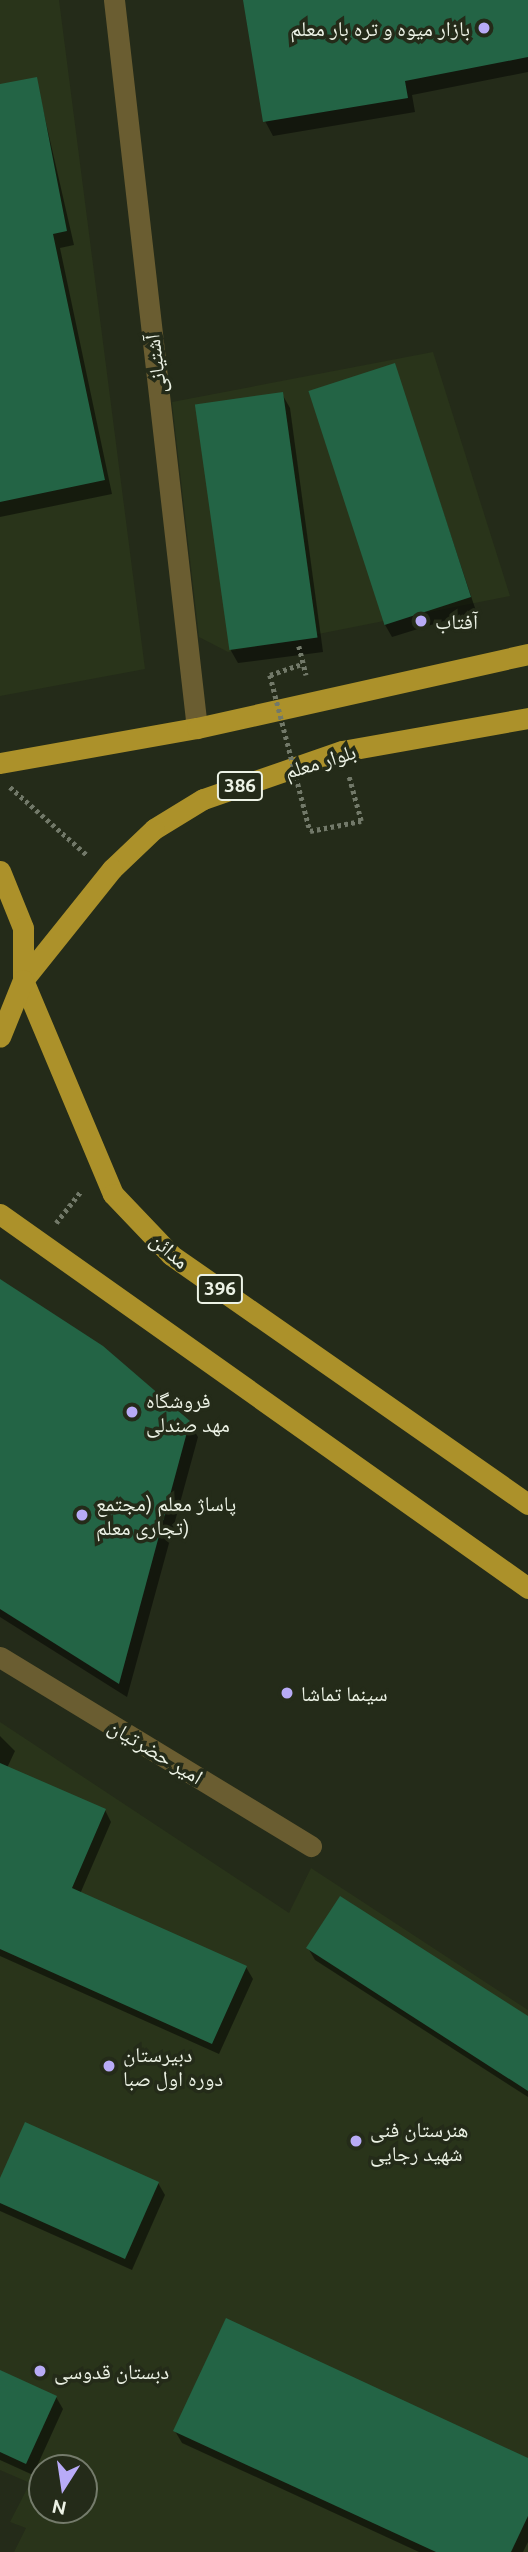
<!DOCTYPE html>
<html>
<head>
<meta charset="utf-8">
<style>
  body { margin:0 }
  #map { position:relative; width:528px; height:2552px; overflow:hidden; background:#242b19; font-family:Ubuntu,"Noto Naskh Arabic",sans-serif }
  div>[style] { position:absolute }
  .built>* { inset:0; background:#29341a }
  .shadow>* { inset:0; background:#0007 }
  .building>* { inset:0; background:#236445; transform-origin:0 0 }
  .path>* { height:4.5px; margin-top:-2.25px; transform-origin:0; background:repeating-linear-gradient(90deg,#727969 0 3.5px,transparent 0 7px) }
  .minor>* { height:21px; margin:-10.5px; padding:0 10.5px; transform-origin:10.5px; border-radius:10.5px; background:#6a5d31 }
  .major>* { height:21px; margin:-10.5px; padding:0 10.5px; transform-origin:10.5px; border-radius:10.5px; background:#ac912a }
  .path-bridge>* { height:4.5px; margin-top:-2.25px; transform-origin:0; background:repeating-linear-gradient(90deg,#727969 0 3.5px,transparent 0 7px) }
  .dots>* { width:19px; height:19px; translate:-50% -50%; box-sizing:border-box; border:4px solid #242b19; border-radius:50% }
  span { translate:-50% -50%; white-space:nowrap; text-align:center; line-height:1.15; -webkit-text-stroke:7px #242b19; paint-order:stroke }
  .shield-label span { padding:2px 5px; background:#242b19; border:2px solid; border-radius:5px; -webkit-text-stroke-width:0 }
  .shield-label { font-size:19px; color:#ecf2e5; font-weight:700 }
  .poi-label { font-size:21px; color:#ecf2e5 }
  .right { translate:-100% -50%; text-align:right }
  .left { translate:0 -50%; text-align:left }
  .street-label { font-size:21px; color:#ecf2e5 }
  .north { position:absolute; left:28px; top:2454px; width:70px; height:70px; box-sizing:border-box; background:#242b19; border:2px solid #747b6b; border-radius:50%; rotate:192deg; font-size:19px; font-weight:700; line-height:28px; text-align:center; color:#ecf2e5 }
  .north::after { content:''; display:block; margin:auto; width:24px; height:32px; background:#b8abf7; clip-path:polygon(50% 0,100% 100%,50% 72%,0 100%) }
</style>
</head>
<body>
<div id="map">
  <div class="built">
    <div style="clip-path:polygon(0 0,59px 0,145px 669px,0 696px)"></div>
    <div style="clip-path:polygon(433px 352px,510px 596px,228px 652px,199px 637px,172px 402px)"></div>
    <div style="clip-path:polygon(evenodd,0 1722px,289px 1913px,311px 1868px,528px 2010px,528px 2552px,14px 2552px,26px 2528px,10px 2522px,30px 2483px,0 2470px,0 1722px,42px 2468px,84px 2468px,84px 2510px,42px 2510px,42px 2468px)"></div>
  </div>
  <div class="shadow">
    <div style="clip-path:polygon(244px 0,528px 0,528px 72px,412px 95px,415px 112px,273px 136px,265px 121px)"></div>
    <div style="clip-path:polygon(36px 79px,74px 245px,60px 248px,112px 494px,0 517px,0 86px)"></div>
    <div style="clip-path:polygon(394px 365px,476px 611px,392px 637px,384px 623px)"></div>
    <div style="clip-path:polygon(282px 394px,290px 408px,323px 652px,238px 663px,230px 649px,197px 405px)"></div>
    <div style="clip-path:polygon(0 1282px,189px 1422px,198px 1437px,127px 1697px,0 1617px)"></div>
    <div style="clip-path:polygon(0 1736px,15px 1751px,7px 1768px,105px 1810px,111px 1822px,80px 1894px,246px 1967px,253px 1979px,219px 2054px,0 1956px)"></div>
    <div style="clip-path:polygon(308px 1948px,528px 2018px,528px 2097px,315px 1960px)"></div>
    <div style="clip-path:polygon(0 2183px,158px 2183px,165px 2195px,132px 2270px,0 2211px)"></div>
    <div style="clip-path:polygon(0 2372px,56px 2397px,63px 2409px,33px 2475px,0 2460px)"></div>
    <div style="clip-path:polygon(175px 2431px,528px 2460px,528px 2542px,523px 2552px,419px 2552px,182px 2443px)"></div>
  </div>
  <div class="building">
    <div style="clip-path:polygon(243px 0,528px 0,528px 57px,405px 81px,408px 98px,263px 122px)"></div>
    <div style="clip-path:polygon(37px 77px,67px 231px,53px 234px,105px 480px,0 502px,0 84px)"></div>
    <div style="left:395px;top:363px;width:246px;height:91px;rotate:72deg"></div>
    <div style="left:283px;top:392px;width:248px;height:89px;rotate:82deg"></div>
    <div style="clip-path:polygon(0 1279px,103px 1346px,190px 1421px,119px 1684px,0 1609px)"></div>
    <div style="clip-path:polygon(0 1763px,106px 1809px,72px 1888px,247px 1966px,212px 2044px,0 1949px)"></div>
    <div style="clip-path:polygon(340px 1896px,528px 2016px,528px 2091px,306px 1948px)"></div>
    <div style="clip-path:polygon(25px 2122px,159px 2182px,125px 2259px,0 2203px,0 2178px)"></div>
    <div style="clip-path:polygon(226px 2318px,528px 2458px,528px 2516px,511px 2552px,436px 2552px,173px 2431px)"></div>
    <div style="clip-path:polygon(0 2370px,57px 2396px,26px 2464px,0 2452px)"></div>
  </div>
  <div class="path">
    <div style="left:299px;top:646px;width:30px;rotate:76deg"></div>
    <div style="left:270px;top:675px;width:34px;rotate:-19deg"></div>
    <div style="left:10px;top:787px;width:103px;rotate:41.4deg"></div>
    <div style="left:310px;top:831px;width:52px;rotate:-11.1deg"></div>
    <div style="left:361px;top:821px;width:46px;rotate:-105.3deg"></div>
    <div style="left:56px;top:1223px;width:41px;rotate:-52deg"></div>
  </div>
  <div class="minor">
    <div style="left:114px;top:0;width:733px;rotate:83.5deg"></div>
    <div style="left:0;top:1657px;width:364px;rotate:31.3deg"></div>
  </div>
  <div class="major">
    <div style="left:528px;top:718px;width:189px;rotate:169.9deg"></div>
    <div style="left:342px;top:751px;width:147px;rotate:160.9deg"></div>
    <div style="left:203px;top:799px;width:57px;rotate:148.5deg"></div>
    <div style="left:154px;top:829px;width:58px;rotate:136.4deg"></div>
    <div style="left:112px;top:869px;width:142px;rotate:128.7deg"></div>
    <div style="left:23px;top:980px;width:232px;rotate:67.2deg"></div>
    <div style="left:113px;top:1194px;width:84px;rotate:46.4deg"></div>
    <div style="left:171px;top:1255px;width:435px;rotate:34.9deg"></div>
    <div style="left:0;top:763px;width:200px;rotate:-10.1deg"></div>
    <div style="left:197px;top:728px;width:339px;rotate:-12.6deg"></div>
    <div style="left:0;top:871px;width:61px;rotate:68deg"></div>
    <div style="left:23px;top:928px;width:52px;rotate:90deg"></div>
    <div style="left:23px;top:980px;width:61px;rotate:112deg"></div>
    <div style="left:0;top:1214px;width:647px;rotate:35.31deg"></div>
  </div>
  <div class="path-bridge">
    <div style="left:270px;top:675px;width:161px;rotate:75.6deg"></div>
  </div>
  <div class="dots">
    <div style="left:484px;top:28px;background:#b8abf7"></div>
    <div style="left:421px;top:621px;background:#b8abf7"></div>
    <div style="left:132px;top:1412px;background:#b8abf7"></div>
    <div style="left:82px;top:1515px;background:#b8abf7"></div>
    <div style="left:287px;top:1693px;background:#b8abf7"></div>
    <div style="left:109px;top:2066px;background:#b8abf7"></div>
    <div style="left:356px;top:2141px;background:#b8abf7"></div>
    <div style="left:40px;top:2371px;background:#b8abf7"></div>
  </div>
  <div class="shield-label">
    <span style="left:240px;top:786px">386</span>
    <span style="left:220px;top:1289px">396</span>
  </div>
  <div class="poi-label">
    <span class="right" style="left:470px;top:28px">بازار میوه و تره بار معلم</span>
    <span class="left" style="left:435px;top:621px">آفتاب</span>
    <span class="left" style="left:146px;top:1412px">فروشگاه<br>مهد صندلی</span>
    <span class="left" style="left:96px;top:1515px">پاساژ معلم (مجتمع<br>تجاری معلم)</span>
    <span class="left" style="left:301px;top:1693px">سینما تماشا</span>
    <span class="left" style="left:123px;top:2066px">دبیرستان<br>دوره اول صبا</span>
    <span class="left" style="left:370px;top:2141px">هنرستان فنی<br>شهید رجایی</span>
    <span class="left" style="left:54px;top:2371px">دبستان قدوسی</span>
  </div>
  <div class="street-label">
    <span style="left:155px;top:364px;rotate:-97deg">آشتیانی</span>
    <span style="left:320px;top:761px;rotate:-17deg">بلوار معلم</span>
    <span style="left:170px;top:1250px;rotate:41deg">مدائن</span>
    <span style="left:156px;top:1751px;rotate:31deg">امیر حضرتیان</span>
  </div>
  <div class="north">N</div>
</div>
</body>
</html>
